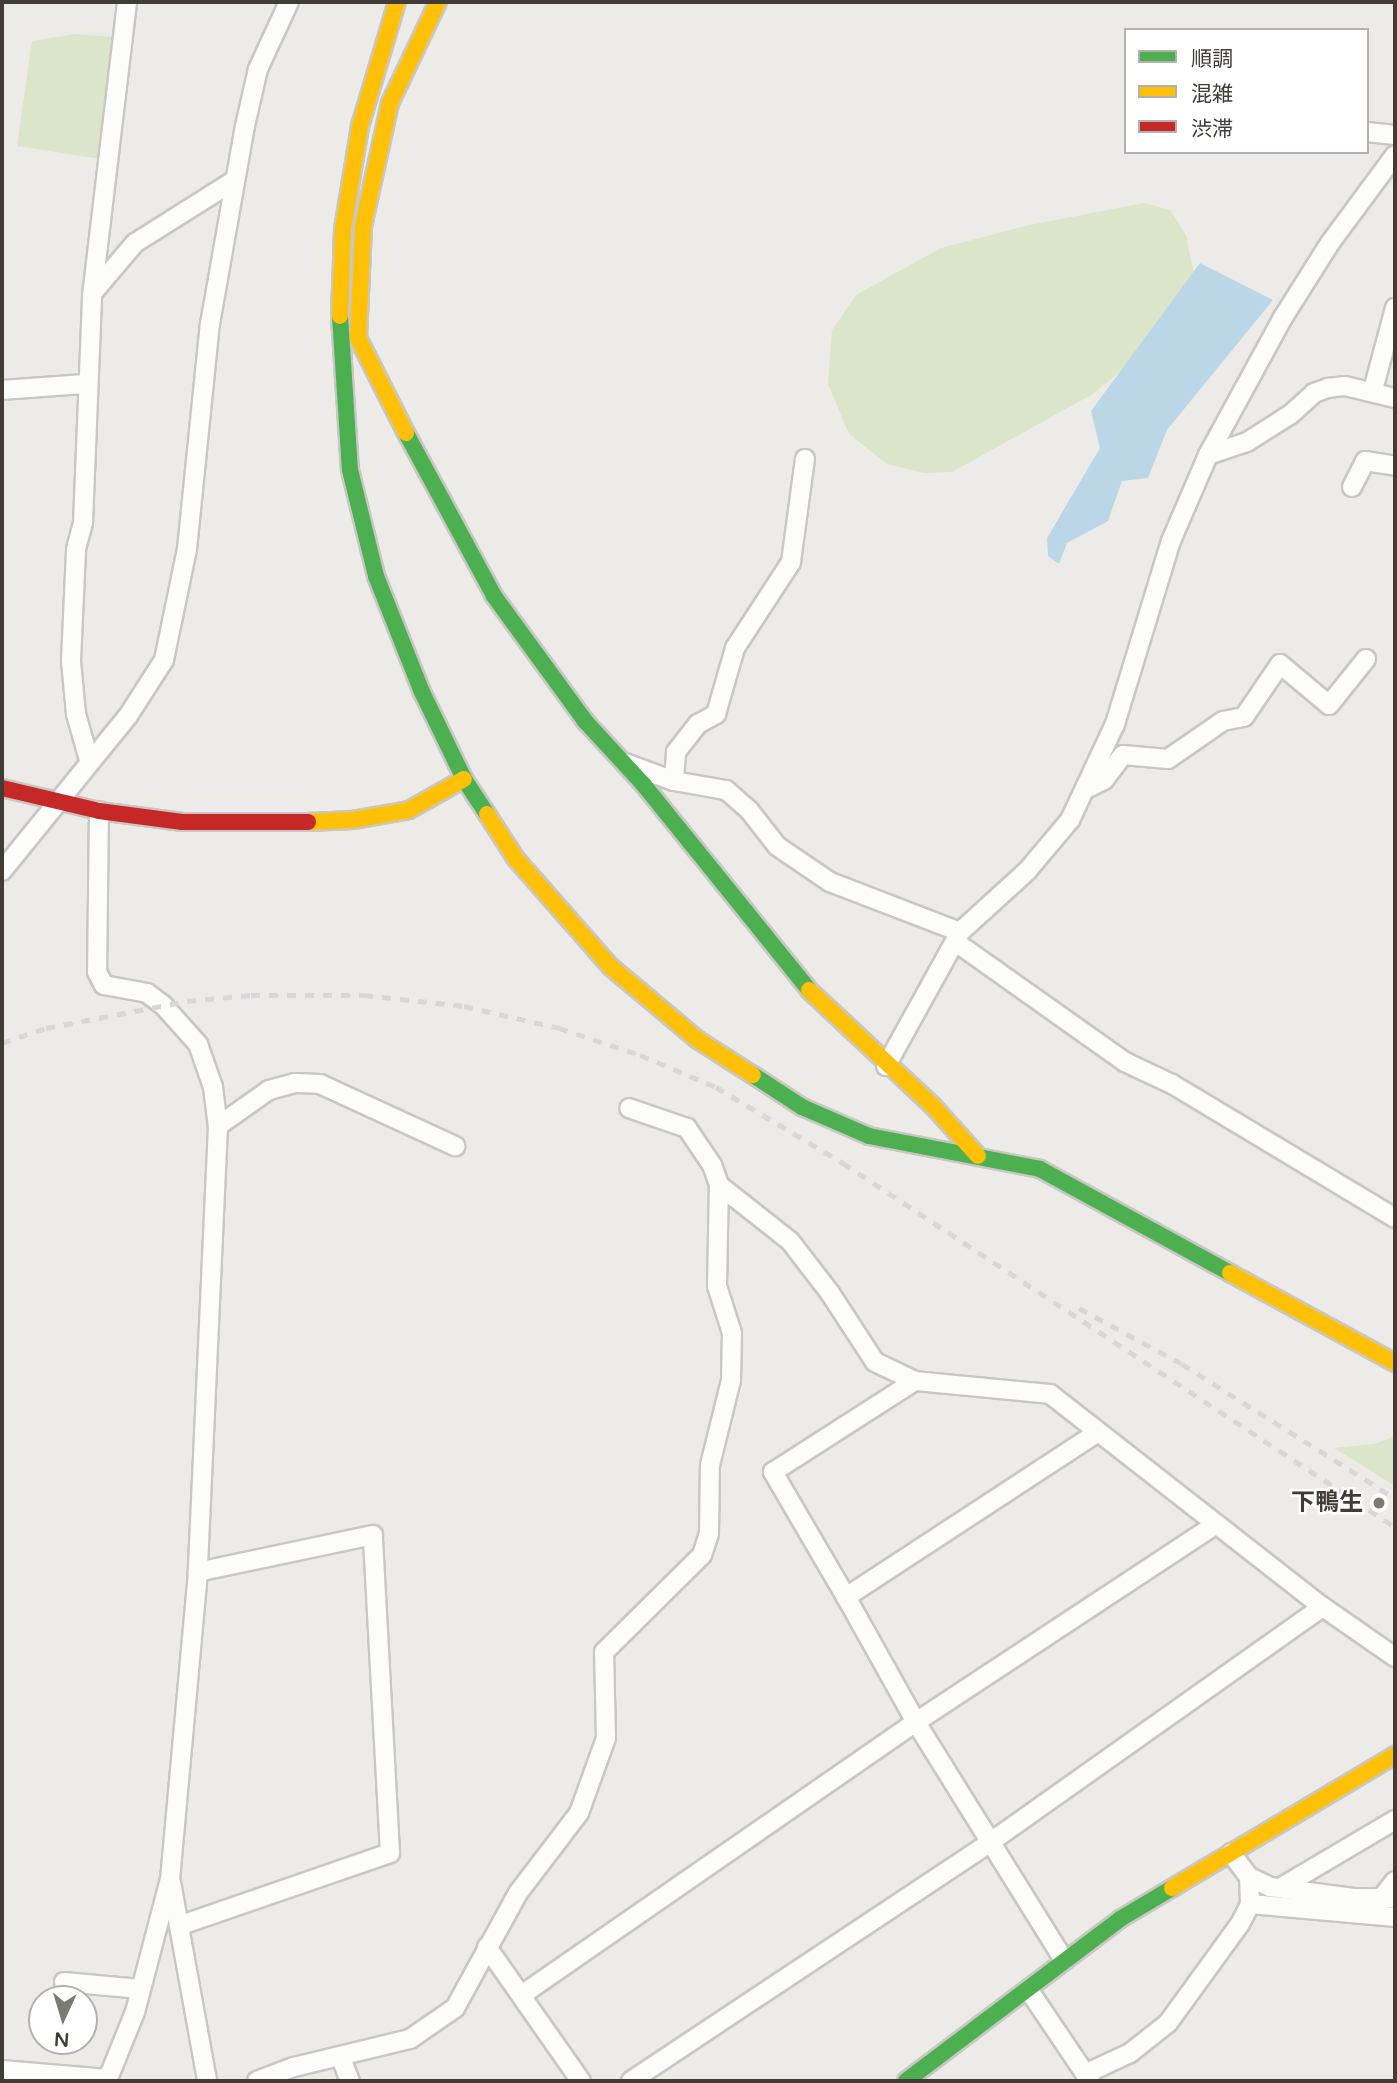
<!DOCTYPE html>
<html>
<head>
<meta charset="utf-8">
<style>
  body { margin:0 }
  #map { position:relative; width:1397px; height:2083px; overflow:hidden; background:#edebe7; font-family:"Varela Round","Noto Sans JP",sans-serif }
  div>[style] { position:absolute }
  .green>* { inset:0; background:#dbe5c9 }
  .water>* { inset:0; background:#bbd7e7 }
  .roads { filter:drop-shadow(2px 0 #c9c7c3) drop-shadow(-2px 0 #c9c7c3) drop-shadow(0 2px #c9c7c3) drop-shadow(0 -2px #c9c7c3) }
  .street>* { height:18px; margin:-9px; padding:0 9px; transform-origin:9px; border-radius:9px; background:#fcfcfb }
  .fast>* { height:16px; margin:-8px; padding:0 8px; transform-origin:8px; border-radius:8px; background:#4caf50 }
  .slow>* { height:16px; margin:-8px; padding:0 8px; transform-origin:8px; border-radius:8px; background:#ffc107 }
  .jam>* { height:16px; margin:-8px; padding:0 8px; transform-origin:8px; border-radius:8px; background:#c62828 }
  .rail>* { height:5px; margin-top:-2.5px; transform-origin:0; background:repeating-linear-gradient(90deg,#d8d7d7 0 9px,transparent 0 18px) }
  .dots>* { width:19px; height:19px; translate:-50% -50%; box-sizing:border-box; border:4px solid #fff; border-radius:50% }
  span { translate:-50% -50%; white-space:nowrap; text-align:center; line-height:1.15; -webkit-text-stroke:5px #fff; paint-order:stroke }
  .poi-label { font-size:24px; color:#413c35; font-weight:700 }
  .right { translate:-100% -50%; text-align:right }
  .frame { position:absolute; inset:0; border:4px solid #413c35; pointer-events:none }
  .legend { position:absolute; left:1124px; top:28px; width:245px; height:126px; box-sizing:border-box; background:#fff; border:2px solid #b3b1ae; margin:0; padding:9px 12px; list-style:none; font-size:21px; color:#413c35 }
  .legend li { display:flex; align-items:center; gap:14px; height:35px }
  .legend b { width:35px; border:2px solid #b3b1ae }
  .north { position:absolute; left:28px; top:1985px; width:70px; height:70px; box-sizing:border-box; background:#fff; border:2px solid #b3b1ae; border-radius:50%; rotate:184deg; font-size:19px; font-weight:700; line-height:28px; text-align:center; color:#413c35 }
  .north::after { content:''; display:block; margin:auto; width:24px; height:32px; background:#7d7973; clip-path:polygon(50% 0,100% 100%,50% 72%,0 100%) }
</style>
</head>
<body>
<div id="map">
  <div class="green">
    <div style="clip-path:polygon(74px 34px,116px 37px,101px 159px,17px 146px,32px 41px)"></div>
    <div style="clip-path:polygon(1144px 203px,1170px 210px,1186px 235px,1196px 285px,1184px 319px,1093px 394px,952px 472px,924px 473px,887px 464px,849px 434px,828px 384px,832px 330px,856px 295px,941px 248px,1030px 225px)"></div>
    <div style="clip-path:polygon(1395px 1436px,1395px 1486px,1334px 1448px,1374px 1444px)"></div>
  </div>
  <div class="water">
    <div style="clip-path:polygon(1200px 263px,1273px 300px,1167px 430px,1148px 478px,1122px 481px,1108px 521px,1067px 543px,1059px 564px,1048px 556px,1047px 538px,1100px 448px,1091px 411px)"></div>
  </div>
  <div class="roads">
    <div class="street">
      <div style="left:1367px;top:132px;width:28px;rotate:6deg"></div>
      <div style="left:95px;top:290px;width:62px;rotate:-49.6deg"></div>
      <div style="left:135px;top:243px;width:118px;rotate:-32.2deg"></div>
      <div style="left:2px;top:390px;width:84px;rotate:-4.1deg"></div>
      <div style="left:1373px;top:390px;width:85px;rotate:-75deg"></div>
      <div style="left:1208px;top:455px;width:41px;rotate:-18.4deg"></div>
      <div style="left:1247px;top:442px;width:52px;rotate:-32.5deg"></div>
      <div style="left:1291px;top:414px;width:31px;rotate:-42deg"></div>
      <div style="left:1314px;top:393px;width:15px;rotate:-20deg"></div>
      <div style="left:1328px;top:388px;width:17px;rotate:-7deg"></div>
      <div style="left:1345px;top:386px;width:51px;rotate:13.5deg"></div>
      <div style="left:1352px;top:487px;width:29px;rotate:-63deg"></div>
      <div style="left:1365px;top:461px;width:30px;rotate:9deg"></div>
      <div style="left:89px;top:760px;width:48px;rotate:-105.8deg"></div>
      <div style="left:76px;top:714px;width:53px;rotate:-95.4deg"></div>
      <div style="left:71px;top:661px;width:112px;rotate:-87.4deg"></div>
      <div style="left:76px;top:549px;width:27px;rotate:-75deg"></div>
      <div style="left:83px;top:523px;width:227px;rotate:-87.7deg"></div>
      <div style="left:92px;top:296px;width:296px;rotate:-83.2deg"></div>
      <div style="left:625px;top:763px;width:52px;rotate:20.2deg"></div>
      <div style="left:674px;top:781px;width:53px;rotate:9.8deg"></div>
      <div style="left:726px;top:790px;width:30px;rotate:41deg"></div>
      <div style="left:749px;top:810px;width:46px;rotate:52.1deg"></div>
      <div style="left:777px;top:846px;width:64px;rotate:34.2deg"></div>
      <div style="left:830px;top:882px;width:139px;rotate:21deg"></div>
      <div style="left:674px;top:781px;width:29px;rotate:-86deg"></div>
      <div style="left:676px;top:752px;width:36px;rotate:-52deg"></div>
      <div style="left:698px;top:724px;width:21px;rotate:-29deg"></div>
      <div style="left:716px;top:714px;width:69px;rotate:-73.9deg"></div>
      <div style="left:735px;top:648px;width:103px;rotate:-56.9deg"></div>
      <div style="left:791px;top:562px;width:104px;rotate:-82.3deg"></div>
      <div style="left:1090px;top:787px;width:16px;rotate:-27deg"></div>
      <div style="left:1104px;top:780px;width:31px;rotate:-53deg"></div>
      <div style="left:1123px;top:755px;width:45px;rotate:5.1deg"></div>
      <div style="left:1168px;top:759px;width:67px;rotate:-34.6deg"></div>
      <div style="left:1223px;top:721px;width:21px;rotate:-11deg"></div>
      <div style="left:1244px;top:717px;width:64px;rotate:-55.8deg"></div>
      <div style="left:1280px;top:664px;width:64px;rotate:39.9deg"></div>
      <div style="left:1329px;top:705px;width:59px;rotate:-51.2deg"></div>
      <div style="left:99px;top:811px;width:161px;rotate:90.7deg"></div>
      <div style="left:97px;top:972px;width:15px;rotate:62deg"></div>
      <div style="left:104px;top:985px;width:44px;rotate:10.5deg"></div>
      <div style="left:147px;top:993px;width:20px;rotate:37deg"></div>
      <div style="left:163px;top:1005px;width:52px;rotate:48.1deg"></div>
      <div style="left:198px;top:1044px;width:46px;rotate:70.8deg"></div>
      <div style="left:213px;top:1087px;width:39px;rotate:83deg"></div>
      <div style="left:218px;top:1126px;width:446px;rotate:92.6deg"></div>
      <div style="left:198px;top:1572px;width:308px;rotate:95.2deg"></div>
      <div style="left:170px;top:1879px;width:138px;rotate:104.7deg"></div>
      <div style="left:135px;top:2012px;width:74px;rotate:112.1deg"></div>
      <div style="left:2px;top:871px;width:200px;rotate:-50.9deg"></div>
      <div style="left:128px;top:716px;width:67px;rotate:-57.3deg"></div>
      <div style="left:164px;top:660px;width:113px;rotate:-78.3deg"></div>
      <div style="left:187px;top:549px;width:226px;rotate:-84.2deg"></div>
      <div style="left:210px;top:324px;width:201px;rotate:-80deg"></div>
      <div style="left:245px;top:126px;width:58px;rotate:-77.2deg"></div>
      <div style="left:258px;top:69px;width:74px;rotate:-65.2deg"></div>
      <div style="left:957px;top:943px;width:206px;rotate:35.3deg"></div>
      <div style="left:1125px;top:1062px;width:52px;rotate:25.1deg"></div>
      <div style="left:1172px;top:1084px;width:260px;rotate:31deg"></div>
      <div style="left:886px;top:1066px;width:153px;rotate:-61.1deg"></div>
      <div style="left:960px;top:932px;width:91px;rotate:-42.3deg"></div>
      <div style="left:1027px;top:871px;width:67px;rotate:-49.9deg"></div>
      <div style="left:1070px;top:820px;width:106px;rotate:-64.9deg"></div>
      <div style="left:1115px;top:724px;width:191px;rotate:-73deg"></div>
      <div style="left:1171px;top:541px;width:94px;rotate:-66.7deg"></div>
      <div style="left:1208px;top:455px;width:155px;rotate:-61.4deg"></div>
      <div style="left:1282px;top:319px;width:90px;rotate:-57.7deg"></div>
      <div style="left:1330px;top:243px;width:109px;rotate:-53.5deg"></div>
      <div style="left:218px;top:1126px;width:62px;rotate:-35.2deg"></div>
      <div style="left:269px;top:1090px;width:27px;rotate:-15deg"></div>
      <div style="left:295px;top:1083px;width:25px;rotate:2deg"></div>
      <div style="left:320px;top:1084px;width:149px;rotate:24.7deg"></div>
      <div style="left:719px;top:1185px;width:90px;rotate:38.3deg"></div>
      <div style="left:790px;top:1241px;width:66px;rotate:52.4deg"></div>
      <div style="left:830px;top:1293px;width:82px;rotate:56.9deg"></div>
      <div style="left:875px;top:1362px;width:44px;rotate:25.4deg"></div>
      <div style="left:915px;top:1381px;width:136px;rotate:5.5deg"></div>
      <div style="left:1050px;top:1394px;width:346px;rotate:38deg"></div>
      <div style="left:1323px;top:1607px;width:88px;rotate:34.8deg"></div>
      <div style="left:846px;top:1597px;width:145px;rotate:-120.3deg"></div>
      <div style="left:773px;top:1472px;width:169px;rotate:-32.7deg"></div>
      <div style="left:1231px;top:1853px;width:30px;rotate:53deg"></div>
      <div style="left:1249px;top:1877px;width:23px;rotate:25deg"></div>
      <div style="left:1270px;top:1887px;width:86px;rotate:7.4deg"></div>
      <div style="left:1355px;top:1898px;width:40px"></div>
      <div style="left:171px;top:1882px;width:202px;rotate:79.7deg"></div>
      <div style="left:1280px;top:1888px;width:134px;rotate:-30.6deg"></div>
      <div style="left:1380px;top:1900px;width:24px;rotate:-52deg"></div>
      <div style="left:1250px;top:1904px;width:146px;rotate:5.1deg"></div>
      <div style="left:181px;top:1925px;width:221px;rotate:-19deg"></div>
      <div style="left:390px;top:1853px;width:318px;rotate:-93.1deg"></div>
      <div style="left:373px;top:1535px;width:179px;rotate:168.1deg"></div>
      <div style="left:487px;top:1947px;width:164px;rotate:55deg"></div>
      <div style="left:1064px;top:1960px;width:280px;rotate:-121.9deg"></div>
      <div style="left:916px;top:1722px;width:143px;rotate:-119.2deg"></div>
      <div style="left:846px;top:1597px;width:301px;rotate:-33.2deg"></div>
      <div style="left:64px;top:1982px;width:77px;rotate:5.2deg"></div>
      <div style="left:1030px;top:1992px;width:107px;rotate:56deg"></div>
      <div style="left:523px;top:1994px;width:478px;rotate:-34.7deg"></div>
      <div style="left:916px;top:1722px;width:359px;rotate:-33.4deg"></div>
      <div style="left:341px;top:2058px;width:25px;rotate:69deg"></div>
      <div style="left:2px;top:2070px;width:106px;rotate:4.9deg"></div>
      <div style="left:1085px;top:2074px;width:50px;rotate:-25deg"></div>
      <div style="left:1130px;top:2053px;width:48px;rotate:-38.3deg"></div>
      <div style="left:1168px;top:2023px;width:122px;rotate:-54deg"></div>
      <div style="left:1240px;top:1924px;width:22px;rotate:-63deg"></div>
      <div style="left:1250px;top:1904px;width:27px;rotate:-92deg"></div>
      <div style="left:257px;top:2081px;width:40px;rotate:-21deg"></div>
      <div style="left:294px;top:2067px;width:119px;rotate:-13.6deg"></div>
      <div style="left:410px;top:2039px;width:55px;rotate:-34.6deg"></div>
      <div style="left:455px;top:2008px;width:131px;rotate:-61.3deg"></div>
      <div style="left:518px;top:1893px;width:101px;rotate:-52.7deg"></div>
      <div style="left:579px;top:1813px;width:80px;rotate:-70.2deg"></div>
      <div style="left:606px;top:1738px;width:86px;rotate:-91.3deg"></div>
      <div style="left:604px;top:1652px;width:138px;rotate:-44.7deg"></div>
      <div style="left:702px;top:1555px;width:23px;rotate:-72deg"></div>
      <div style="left:709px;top:1533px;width:68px;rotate:-89.2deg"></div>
      <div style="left:710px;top:1465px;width:88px;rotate:-76.1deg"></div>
      <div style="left:731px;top:1380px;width:47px;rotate:-88.8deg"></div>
      <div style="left:732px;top:1333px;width:49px;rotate:-107.7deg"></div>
      <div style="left:717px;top:1286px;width:101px;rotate:-88.9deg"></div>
      <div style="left:719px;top:1185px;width:21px;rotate:-109deg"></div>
      <div style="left:712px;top:1165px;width:45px;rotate:-124deg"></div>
      <div style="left:687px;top:1128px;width:61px;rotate:-161deg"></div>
      <div style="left:631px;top:2081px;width:433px;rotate:-33.6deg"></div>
      <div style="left:992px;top:1841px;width:405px;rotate:-35.3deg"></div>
    </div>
    <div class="fast">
      <div style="left:340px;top:316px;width:154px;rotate:86.3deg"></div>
      <div style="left:350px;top:470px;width:109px;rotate:76.2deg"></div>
      <div style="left:376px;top:576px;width:125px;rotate:68.4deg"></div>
      <div style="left:422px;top:692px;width:97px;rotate:64.2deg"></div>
      <div style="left:464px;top:779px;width:42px;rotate:56.7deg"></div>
      <div style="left:406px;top:433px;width:185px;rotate:61.6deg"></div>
      <div style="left:494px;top:596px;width:155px;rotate:53.9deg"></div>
      <div style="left:585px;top:721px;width:86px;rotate:47.4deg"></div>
      <div style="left:643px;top:784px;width:265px;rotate:51.1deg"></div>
      <div style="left:753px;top:1075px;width:59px;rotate:33.1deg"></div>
      <div style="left:802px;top:1107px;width:73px;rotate:23.4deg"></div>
      <div style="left:869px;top:1136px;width:174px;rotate:10.9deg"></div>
      <div style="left:1040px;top:1169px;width:217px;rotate:28.7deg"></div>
      <div style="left:906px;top:2081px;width:268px;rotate:-37.1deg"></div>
      <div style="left:1120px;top:1919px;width:61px;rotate:-30.8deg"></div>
    </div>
    <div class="slow">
      <div style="left:340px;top:316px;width:87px;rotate:-88deg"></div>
      <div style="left:343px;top:229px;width:104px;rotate:-80.6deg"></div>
      <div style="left:360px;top:126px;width:129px;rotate:-73.4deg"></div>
      <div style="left:406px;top:433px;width:106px;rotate:-116.8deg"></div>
      <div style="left:358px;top:338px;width:112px;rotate:-87.4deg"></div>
      <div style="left:363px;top:226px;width:126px;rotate:-77.6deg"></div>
      <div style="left:390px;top:103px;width:112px;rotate:-64.6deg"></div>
      <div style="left:487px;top:814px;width:54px;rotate:57.2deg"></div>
      <div style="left:516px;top:859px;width:144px;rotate:48.7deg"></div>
      <div style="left:611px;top:967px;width:114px;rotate:40deg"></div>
      <div style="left:698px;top:1040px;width:65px;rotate:32.5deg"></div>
      <div style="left:308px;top:822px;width:45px;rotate:-2.5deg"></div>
      <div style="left:353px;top:820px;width:57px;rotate:-10.1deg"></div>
      <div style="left:409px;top:810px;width:63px;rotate:-29.4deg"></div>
      <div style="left:809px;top:990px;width:170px;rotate:43.1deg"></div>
      <div style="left:933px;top:1106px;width:67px;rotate:48deg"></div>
      <div style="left:1230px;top:1273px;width:188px;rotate:28.6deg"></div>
      <div style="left:1172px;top:1888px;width:260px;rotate:-30.8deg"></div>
    </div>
    <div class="jam">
      <div style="left:2px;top:788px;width:100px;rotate:13.3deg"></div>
      <div style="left:99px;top:811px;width:84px;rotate:7.5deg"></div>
      <div style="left:182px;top:822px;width:126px"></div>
    </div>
  </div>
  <div class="rail">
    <div style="left:2px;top:1043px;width:46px;rotate:-18.8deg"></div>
    <div style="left:46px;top:1028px;width:144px;rotate:-10.8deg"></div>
    <div style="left:187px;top:1001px;width:64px;rotate:-5.4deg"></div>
    <div style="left:251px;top:995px;width:113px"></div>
    <div style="left:364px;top:995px;width:101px;rotate:6.3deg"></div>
    <div style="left:464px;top:1006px;width:98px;rotate:13deg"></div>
    <div style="left:559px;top:1028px;width:85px;rotate:18.4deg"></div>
    <div style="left:640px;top:1055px;width:82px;rotate:22.8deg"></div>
    <div style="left:716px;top:1087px;width:148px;rotate:30.9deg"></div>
    <div style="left:843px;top:1163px;width:661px;rotate:33.4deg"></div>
    <div style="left:1079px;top:1308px;width:117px;rotate:28.5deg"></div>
    <div style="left:1182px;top:1364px;width:252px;rotate:32.2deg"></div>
  </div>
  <div class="dots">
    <div style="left:1379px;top:1503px;background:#7d7973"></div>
  </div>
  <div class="poi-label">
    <span class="right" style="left:1363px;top:1503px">下鴨生</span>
  </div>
  <div class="frame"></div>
  <ul class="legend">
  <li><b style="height:9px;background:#4caf50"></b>順調</li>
  <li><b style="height:9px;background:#ffc107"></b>混雑</li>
  <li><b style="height:9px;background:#c62828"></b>渋滞</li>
  </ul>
  <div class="north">N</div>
</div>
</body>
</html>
